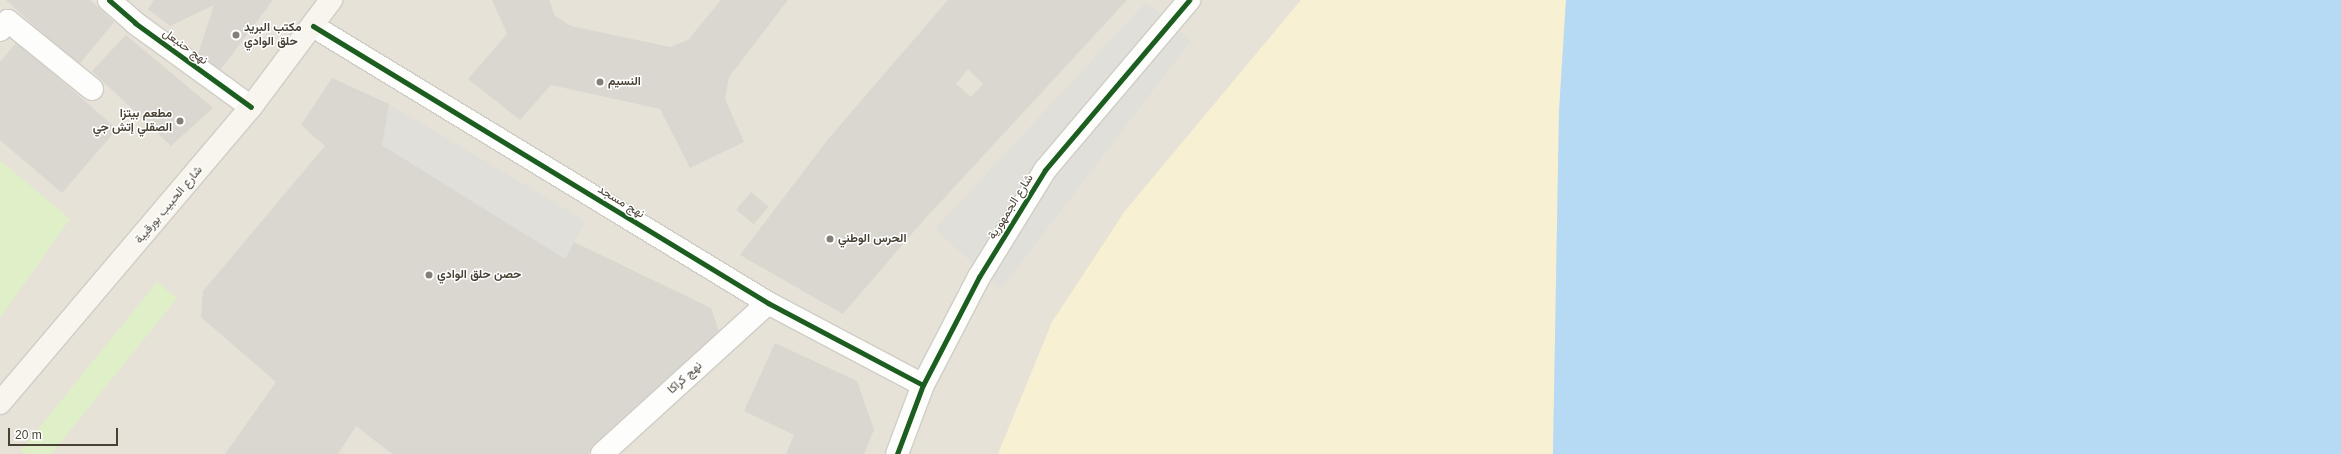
<!DOCTYPE html>
<html>
<head>
<meta charset="utf-8">
<style>
  body { margin:0 }
  #map { position:relative; width:2341px; height:454px; overflow:hidden; background:#f2f0ea; font-family:Helvetica,Vazirmatn,sans-serif }
  div>[style] { position:absolute }
  .residential>* { inset:0; background:#e6e2d7; transform-origin:0 0 }
  .green>* { inset:0; background:#dfefc7; transform-origin:0 0 }
  .sand>* { inset:0; background:#f8f0d2 }
  .parking>* { inset:0; background:#e1dfd9 }
  .water>* { inset:0; background:#b6daf4 }
  .building>* { inset:0; background:#dad7d0; transform-origin:0 0 }
  .roads { filter:drop-shadow(1px 0 #d0cdc7) drop-shadow(-1px 0 #d0cdc7) drop-shadow(0 1px #d0cdc7) drop-shadow(0 -1px #d0cdc7) }
  .minor>* { height:22px; margin:-11px; padding:0 11px; transform-origin:11px; border-radius:11px; background:#fdfdfc }
  .secondary>* { height:22px; margin:-11px; padding:0 11px; transform-origin:11px; border-radius:11px; background:#f7f5ee }
  .cycleway>* { height:5px; margin:-2.5px; padding:0 2.5px; transform-origin:2.5px; border-radius:2.5px; background:#1b5e20 }
  .dots>* { width:11px; height:11px; translate:-50% -50%; box-sizing:border-box; border:2px solid #fff; border-radius:50% }
  span { translate:-50% -50%; white-space:nowrap; text-align:center; line-height:1.15; -webkit-text-stroke:3px #fff; paint-order:stroke }
  .poi-label { font-size:12px; color:#494134; font-weight:700 }
  .left { translate:0 -50%; text-align:left }
  .right { translate:-100% -50%; text-align:right }
  .street-label { font-size:12px; color:#494134 }
  .scale { position:absolute; left:8px; top:428px; width:110px; height:18px; box-sizing:border-box; border:2px solid #494134; border-top:0; padding-left:5px; font-size:12px; line-height:14px; white-space:nowrap; color:#494134; -webkit-text-stroke:3px #fff; paint-order:stroke }
</style>
</head>
<body>
<div id="map">
  <div class="residential">
    <div style="left:0;top:0;width:1566px;height:454px"></div>
  </div>
  <div class="green">
    <div style="clip-path:polygon(0 160px,70px 219px,0 318px)"></div>
    <div style="left:157px;top:282px;width:26px;height:217px;rotate:39deg"></div>
  </div>
  <div class="sand">
    <div style="clip-path:polygon(1301px 0,1566px 0,1559px 112px,1553px 454px,998px 454px,1052px 322px,1125px 211px)"></div>
  </div>
  <div class="parking">
    <div style="clip-path:polygon(1146px 2px,1191px 41px,1001px 289px,935px 229px)"></div>
    <div style="clip-path:polygon(389px 104px,586px 221px,565px 259px,382px 145px)"></div>
  </div>
  <div class="water">
    <div style="clip-path:polygon(1566px 0,2341px 0,2341px 454px,1553px 454px,1559px 112px)"></div>
  </div>
  <div class="building">
    <div style="clip-path:polygon(6px 0,90px 0,114px 22px,78px 66px)"></div>
    <div style="clip-path:polygon(154px 0,273px 0,218px 73px,197px 57px,214px 5px,170px 26px,148px 9px)"></div>
    <div style="clip-path:polygon(492px 0,549px 0,555px 16px,571px 26px,670px 47px,688px 40px,721px 0,788px 0,729px 77px,725px 99px,744px 142px,690px 168px,660px 109px,551px 85px,520px 120px,468px 79px,507px 34px)"></div>
    <div style="clip-path:polygon(evenodd,948px 0,1127px 0,922px 222px,843px 314px,740px 255px,829px 138px,948px 0,968px 69px,983px 84px,971px 97px,956px 84px,968px 69px)"></div>
    <div style="clip-path:polygon(126px 35px,213px 108px,171px 146px,92px 71px)"></div>
    <div style="clip-path:polygon(17px 42px,117px 129px,62px 193px,0 140px,0 62px)"></div>
    <div style="clip-path:polygon(332px 78px,389px 104px,382px 145px,565px 259px,574px 242px,711px 308px,720px 334px,588px 454px,392px 454px,356px 426px,338px 454px,225px 454px,276px 382px,201px 317px,203px 291px,325px 146px,301px 125px)"></div>
    <div style="left:751px;top:192px;width:23px;height:23px;rotate:40deg"></div>
    <div style="clip-path:polygon(775px 343px,857px 381px,874px 430px,864px 454px,786px 454px,794px 435px,744px 411px)"></div>
  </div>
  <div class="roads">
    <div class="minor">
      <div style="left:109px;top:0;width:35px;rotate:41deg"></div>
      <div style="left:135px;top:23px;width:143px;rotate:35.9deg"></div>
      <div style="left:313px;top:26px;width:533px;rotate:31.33deg"></div>
      <div style="left:768px;top:303px;width:175px;rotate:27.9deg"></div>
      <div style="left:0;top:30px;width:12px;rotate:-48deg"></div>
      <div style="left:8px;top:21px;width:108px;rotate:39deg"></div>
      <div style="left:602px;top:454px;width:224px;rotate:-42.3deg"></div>
      <div style="left:897px;top:454px;width:74px;rotate:-69.4deg"></div>
      <div style="left:923px;top:385px;width:122px;rotate:-62.6deg"></div>
      <div style="left:979px;top:277px;width:126px;rotate:-58.3deg"></div>
      <div style="left:1045px;top:170px;width:223px;rotate:-49.7deg"></div>
    </div>
    <div class="secondary">
      <div style="left:0;top:403px;width:388px;rotate:-49.7deg"></div>
      <div style="left:251px;top:107px;width:134px;rotate:-53.2deg"></div>
    </div>
  </div>
  <div class="cycleway">
    <div style="left:109px;top:0;width:35px;rotate:41deg"></div>
    <div style="left:135px;top:23px;width:143px;rotate:35.9deg"></div>
    <div style="left:313px;top:26px;width:533px;rotate:31.33deg"></div>
    <div style="left:768px;top:303px;width:175px;rotate:27.9deg"></div>
    <div style="left:897px;top:454px;width:74px;rotate:-69.4deg"></div>
    <div style="left:923px;top:385px;width:122px;rotate:-62.6deg"></div>
    <div style="left:979px;top:277px;width:126px;rotate:-58.3deg"></div>
    <div style="left:1045px;top:170px;width:223px;rotate:-49.7deg"></div>
  </div>
  <div class="dots">
    <div style="left:236px;top:35px;background:#847e74"></div>
    <div style="left:600px;top:82px;background:#847e74"></div>
    <div style="left:180px;top:121px;background:#847e74"></div>
    <div style="left:830px;top:239px;background:#847e74"></div>
    <div style="left:429px;top:275px;background:#847e74"></div>
  </div>
  <div class="poi-label">
    <span class="left" style="left:244px;top:35px">مكتب البريد<br>حلق الوادي</span>
    <span class="left" style="left:608px;top:82px">النسيم</span>
    <span class="right" style="left:172px;top:121px">مطعم بيتزا<br>الصقلي إتش جي</span>
    <span class="left" style="left:838px;top:239px">الحرس الوطني</span>
    <span class="left" style="left:437px;top:275px">حصن حلق الوادي</span>
  </div>
  <div class="street-label">
    <span style="left:185px;top:47px;rotate:36deg">نهج حنبعل</span>
    <span style="left:621px;top:202px;rotate:31deg">نهج مسجد</span>
    <span style="left:169px;top:205px;rotate:-50deg">شارع الحبيب بورقيبة</span>
    <span style="left:1011px;top:207px;rotate:-58deg">شارع الجمهورية</span>
    <span style="left:685px;top:378px;rotate:-42deg">نهج كراكا</span>
  </div>
  <div class="scale">20 m</div>
</div>
</body>
</html>
